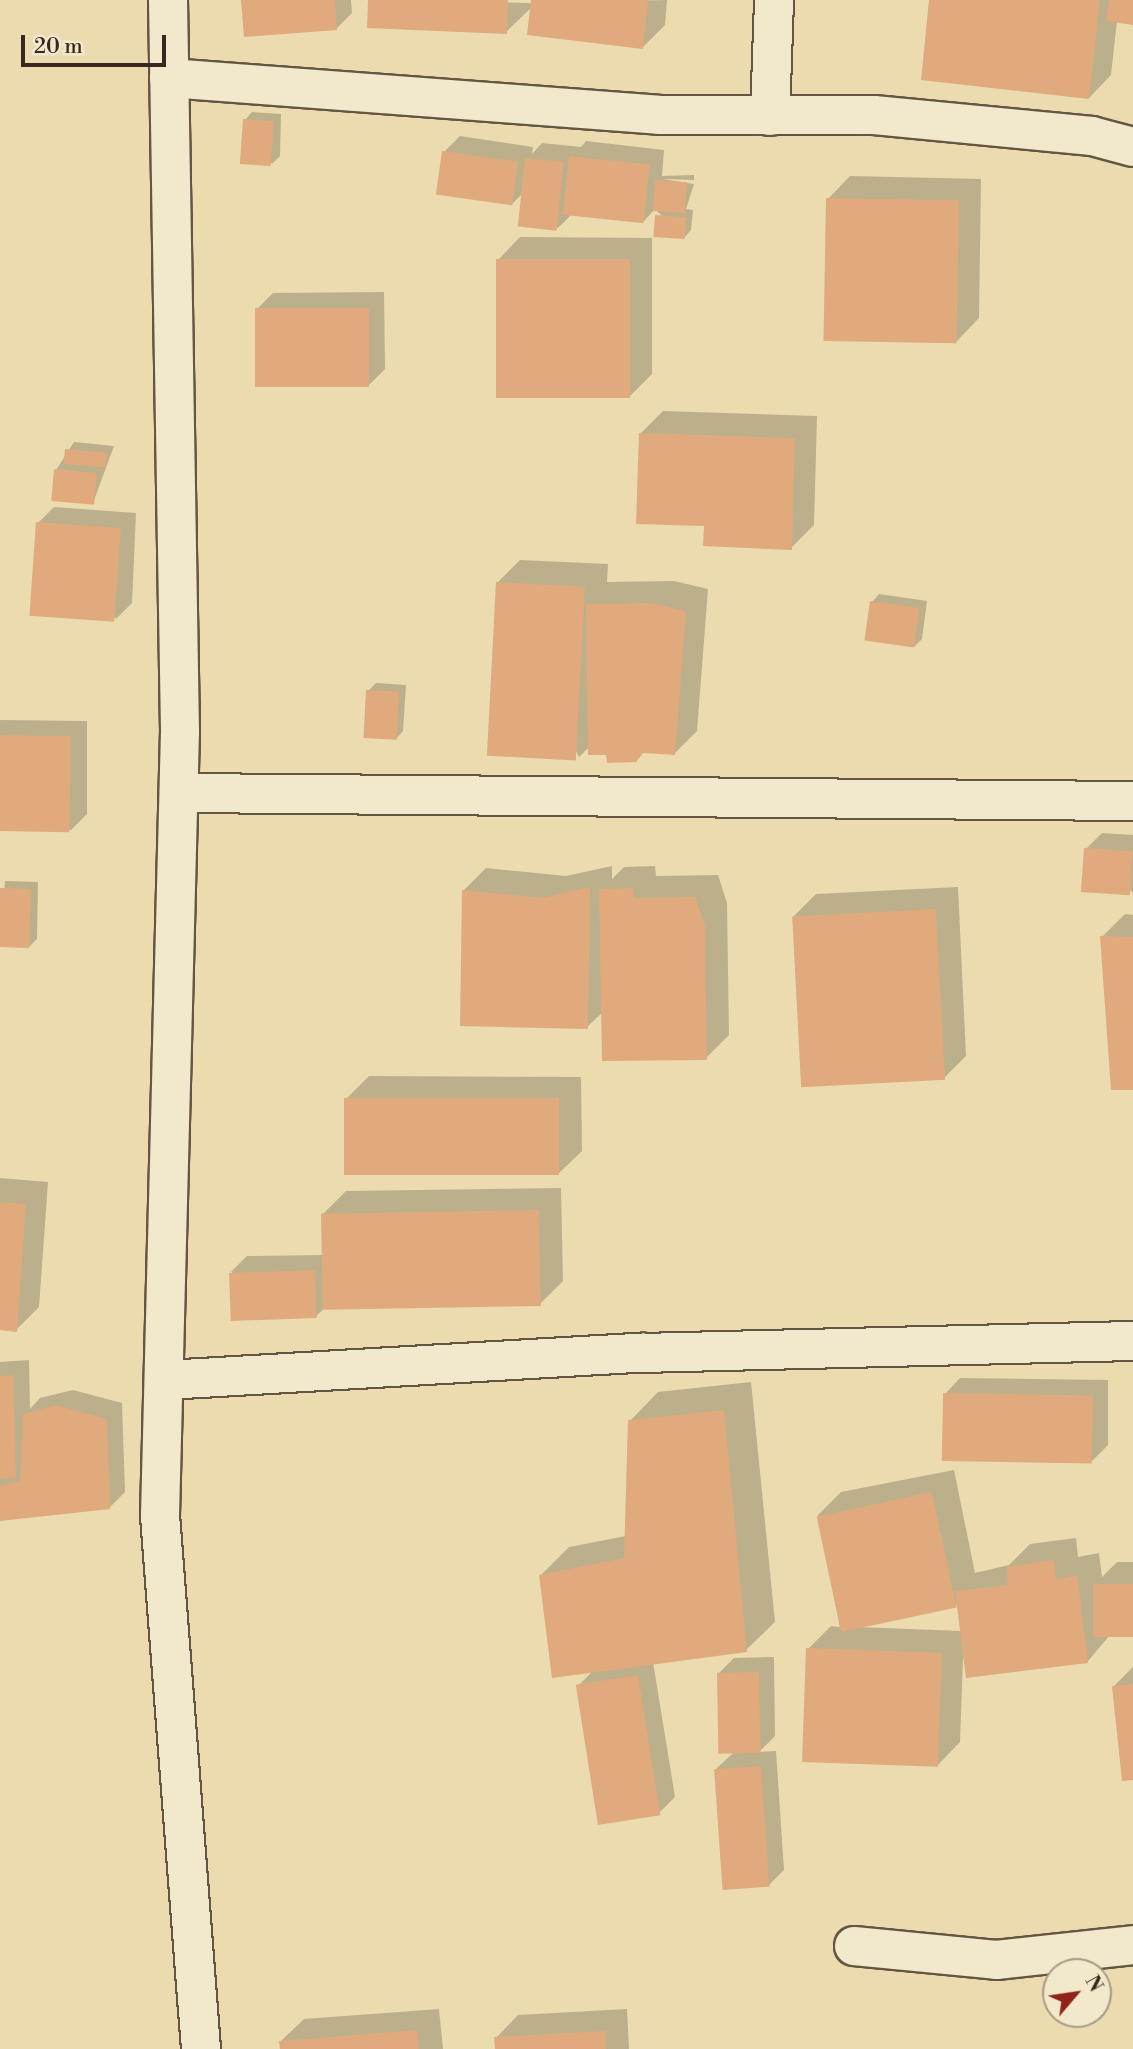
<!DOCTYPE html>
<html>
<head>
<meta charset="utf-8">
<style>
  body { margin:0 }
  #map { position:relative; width:1133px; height:2049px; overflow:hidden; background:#ebdbaf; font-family:"Libre Bodoni",serif }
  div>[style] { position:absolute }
  .shadow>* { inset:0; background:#0003 }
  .building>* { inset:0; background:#e0aa7c; transform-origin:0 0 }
  .roads { filter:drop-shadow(2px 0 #655543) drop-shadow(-2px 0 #655543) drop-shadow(0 2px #655543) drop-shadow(0 -2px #655543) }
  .minor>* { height:38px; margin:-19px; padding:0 19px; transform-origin:19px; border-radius:19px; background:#f2e8cb }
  span { translate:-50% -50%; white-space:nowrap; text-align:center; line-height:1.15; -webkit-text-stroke:6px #f2e8cb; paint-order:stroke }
  .north { position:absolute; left:1042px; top:1958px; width:70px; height:70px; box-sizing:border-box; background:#f2e8cb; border:2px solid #a89b86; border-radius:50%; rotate:61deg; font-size:19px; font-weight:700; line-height:28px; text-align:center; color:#38281f }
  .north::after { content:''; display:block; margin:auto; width:24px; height:32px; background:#8f2418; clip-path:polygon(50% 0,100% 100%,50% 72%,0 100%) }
  .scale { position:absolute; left:21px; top:35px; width:145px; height:32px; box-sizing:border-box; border:4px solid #38281f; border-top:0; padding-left:9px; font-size:21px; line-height:24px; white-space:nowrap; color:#38281f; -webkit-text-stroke:5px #f2e8cb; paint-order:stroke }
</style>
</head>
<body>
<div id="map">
  <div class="shadow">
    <div style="clip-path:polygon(243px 0,351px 0,352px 13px,336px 29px)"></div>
    <div style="clip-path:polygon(369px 0,532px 3px,667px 0,665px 25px,642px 48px,532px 7px,506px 32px)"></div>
    <div style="clip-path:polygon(931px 0,1133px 0,1133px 24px,1117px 21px,1111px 75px,1089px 98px)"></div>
    <div style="clip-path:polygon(252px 112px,281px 114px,280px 156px,272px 164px,245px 120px)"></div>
    <div style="clip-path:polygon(460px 136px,533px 147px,532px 154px,542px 143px,581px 147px,586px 141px,664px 150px,662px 176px,694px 175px,694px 180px,662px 179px,694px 184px,686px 209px,693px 210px,691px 230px,684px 238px,655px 209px,643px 222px,572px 214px,558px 228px,524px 192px,512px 204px,444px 152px)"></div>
    <div style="clip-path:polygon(850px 176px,981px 179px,979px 318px,957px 341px,828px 199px)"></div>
    <div style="clip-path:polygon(520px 237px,652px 238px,652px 374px,629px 397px,498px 260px)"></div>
    <div style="clip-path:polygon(384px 292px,385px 369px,369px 385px,257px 309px,273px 293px)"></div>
    <div style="clip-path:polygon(663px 411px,817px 416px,814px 525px,791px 548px,705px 524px,640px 434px)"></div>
    <div style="clip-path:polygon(74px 442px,114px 446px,93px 503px,56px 470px)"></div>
    <div style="clip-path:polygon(54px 507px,136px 513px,132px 603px,116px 619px,38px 523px)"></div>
    <div style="clip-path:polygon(520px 560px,608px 564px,607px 582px,674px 581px,708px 589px,697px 731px,674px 754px,589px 747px,579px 757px,497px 583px)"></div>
    <div style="clip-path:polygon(879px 594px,927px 601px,922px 639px,914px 647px,872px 602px)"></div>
    <div style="clip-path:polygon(376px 683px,406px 685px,403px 731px,396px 739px,368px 691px)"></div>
    <div style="clip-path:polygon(0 720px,87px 721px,87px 814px,71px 830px,0 829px)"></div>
    <div style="clip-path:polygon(1102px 833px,1133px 835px,1133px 893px,1086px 849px)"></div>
    <div style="clip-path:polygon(612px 866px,612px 879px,624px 867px,655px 866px,656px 876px,718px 875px,727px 903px,729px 1035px,706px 1058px,603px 1012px,587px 1027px,463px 891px,486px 868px,566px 876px)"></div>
    <div style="clip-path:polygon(5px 881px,38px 882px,37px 939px,29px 947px,0 945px)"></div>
    <div style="clip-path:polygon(958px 887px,966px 1056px,944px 1078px,793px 917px,816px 894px)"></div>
    <div style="clip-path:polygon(1125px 914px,1133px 915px,1133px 1088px,1102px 937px)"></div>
    <div style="clip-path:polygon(369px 1076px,581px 1077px,582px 1151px,559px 1173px,346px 1099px)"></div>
    <div style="clip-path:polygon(0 1178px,48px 1182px,39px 1307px,16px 1330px,0 1329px)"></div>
    <div style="clip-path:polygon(561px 1188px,563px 1281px,540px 1304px,325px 1308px,316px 1316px,231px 1272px,247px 1256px,324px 1255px,323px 1214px,346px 1191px)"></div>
    <div style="clip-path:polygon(29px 1360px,30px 1409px,40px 1398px,73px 1390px,122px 1403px,125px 1492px,109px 1508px,0 1520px,0 1362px)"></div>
    <div style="clip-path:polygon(960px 1378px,1108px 1380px,1108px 1445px,1092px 1461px,945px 1394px)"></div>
    <div style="clip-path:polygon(751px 1382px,775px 1622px,746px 1650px,653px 1662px,675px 1797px,659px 1813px,578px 1686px,594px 1670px,541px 1575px,569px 1547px,626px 1536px,630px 1421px,658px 1392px)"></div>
    <div style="clip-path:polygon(evenodd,954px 1470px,975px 1573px,1009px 1565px,1030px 1544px,1076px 1538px,1078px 1557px,1099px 1553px,1102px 1577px,1117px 1562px,1133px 1562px,1133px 1635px,1110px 1635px,1088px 1661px,963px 1658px,960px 1742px,938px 1765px,808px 1649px,831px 1626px,840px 1627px,818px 1515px,841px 1492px,954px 1470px,958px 1603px,961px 1631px,858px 1627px,955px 1607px,958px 1603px)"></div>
    <div style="clip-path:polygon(774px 1657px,775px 1736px,759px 1752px,776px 1751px,784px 1870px,768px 1886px,716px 1769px,733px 1753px,718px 1674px,734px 1658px)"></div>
    <div style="clip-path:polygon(1133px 1667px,1133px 1778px,1113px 1687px)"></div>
    <div style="clip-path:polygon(439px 2009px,443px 2049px,281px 2049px,281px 2041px,304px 2019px)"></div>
    <div style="clip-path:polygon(627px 2009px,629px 2049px,496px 2049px,496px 2038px,518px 2015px)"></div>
  </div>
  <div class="building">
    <div style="clip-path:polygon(241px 0,335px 0,337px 30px,244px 37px)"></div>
    <div style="clip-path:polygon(368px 0,508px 0,507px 34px,367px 28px)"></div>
    <div style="clip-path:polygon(531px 0,648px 0,643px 49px,527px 35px)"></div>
    <div style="clip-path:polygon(929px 0,1100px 0,1089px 99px,921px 80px)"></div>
    <div style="clip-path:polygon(1109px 0,1133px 0,1133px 25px,1106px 21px)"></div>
    <div style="left:243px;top:119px;width:31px;height:45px;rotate:4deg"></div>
    <div style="left:442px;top:151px;width:77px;height:44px;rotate:8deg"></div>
    <div style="left:569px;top:156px;width:81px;height:59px;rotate:6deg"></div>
    <div style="left:525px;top:158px;width:39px;height:69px;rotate:6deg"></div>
    <div style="left:655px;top:180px;width:32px;height:31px;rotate:4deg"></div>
    <div style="left:826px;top:198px;width:133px;height:143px;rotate:1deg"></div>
    <div style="left:655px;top:215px;width:31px;height:22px;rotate:4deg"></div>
    <div style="left:496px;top:259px;width:134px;height:139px"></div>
    <div style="left:255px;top:308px;width:114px;height:79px"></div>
    <div style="clip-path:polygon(639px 433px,795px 438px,792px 550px,703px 546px,704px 526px,636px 524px)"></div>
    <div style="left:65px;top:449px;width:42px;height:15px;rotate:5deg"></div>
    <div style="left:54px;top:469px;width:43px;height:32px;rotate:5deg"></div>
    <div style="left:36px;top:522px;width:85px;height:94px;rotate:4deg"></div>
    <div style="left:496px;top:582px;width:89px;height:174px;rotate:3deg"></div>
    <div style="left:870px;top:601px;width:50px;height:40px;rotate:8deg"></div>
    <div style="clip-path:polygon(651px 603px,686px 611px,675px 755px,643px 753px,636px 762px,607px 763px,606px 755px,588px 755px,586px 604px)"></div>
    <div style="left:366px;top:690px;width:33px;height:48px;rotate:3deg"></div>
    <div style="left:0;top:735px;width:71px;height:96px;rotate:1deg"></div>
    <div style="left:1084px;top:848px;width:49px;height:44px;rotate:4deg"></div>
    <div style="clip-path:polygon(590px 887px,588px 1029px,460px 1026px,462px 890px,542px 898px)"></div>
    <div style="left:0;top:888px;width:31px;height:59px;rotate:2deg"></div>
    <div style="clip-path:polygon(633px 888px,634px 898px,695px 897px,705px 926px,707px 1060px,602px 1061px,599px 889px)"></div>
    <div style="left:936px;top:909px;width:171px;height:144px;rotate:87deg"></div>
    <div style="clip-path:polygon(1100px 936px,1133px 937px,1133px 1090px,1111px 1090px)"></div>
    <div style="left:344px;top:1098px;width:215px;height:77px"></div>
    <div style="clip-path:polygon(0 1202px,26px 1204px,17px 1332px,0 1330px)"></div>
    <div style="left:539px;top:1210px;width:96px;height:218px;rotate:89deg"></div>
    <div style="left:315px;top:1270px;width:48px;height:86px;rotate:88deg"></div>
    <div style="clip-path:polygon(13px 1375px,16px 1477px,0 1479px,0 1376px)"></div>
    <div style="left:943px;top:1393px;width:150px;height:68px;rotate:1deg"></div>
    <div style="clip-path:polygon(56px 1405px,107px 1419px,110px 1509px,0 1521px,0 1486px,20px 1481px,23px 1414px)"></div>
    <div style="clip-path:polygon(724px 1410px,747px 1652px,552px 1678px,539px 1575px,624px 1558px,628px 1420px)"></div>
    <div style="left:932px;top:1492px;width:118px;height:118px;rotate:78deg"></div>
    <div style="clip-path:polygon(1054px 1560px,1056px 1579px,1077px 1575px,1088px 1663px,966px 1678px,955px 1591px,1008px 1585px,1006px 1567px)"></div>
    <div style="left:1093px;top:1584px;width:40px;height:53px"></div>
    <div style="left:806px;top:1648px;width:136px;height:114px;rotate:2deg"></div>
    <div style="left:759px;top:1672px;width:81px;height:42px;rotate:89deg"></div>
    <div style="left:638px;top:1675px;width:142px;height:63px;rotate:81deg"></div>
    <div style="clip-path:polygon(1133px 1684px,1133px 1780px,1122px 1781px,1112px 1686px)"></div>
    <div style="left:761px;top:1766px;width:121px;height:47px;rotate:86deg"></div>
    <div style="clip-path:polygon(417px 2030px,419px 2049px,280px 2049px,279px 2041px)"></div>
    <div style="clip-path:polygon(605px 2031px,606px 2049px,495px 2049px,494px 2037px)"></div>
  </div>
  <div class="roads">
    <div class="minor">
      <div style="left:168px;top:0;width:731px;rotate:89.06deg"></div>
      <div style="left:180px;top:731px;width:784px;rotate:91.46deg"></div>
      <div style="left:160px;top:1515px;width:536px;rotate:85.61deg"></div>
      <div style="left:169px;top:78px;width:491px;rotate:4.3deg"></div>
      <div style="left:659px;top:115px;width:215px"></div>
      <div style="left:874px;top:115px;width:219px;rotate:5.5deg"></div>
      <div style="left:1092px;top:136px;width:42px;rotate:15deg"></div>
      <div style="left:770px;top:116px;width:116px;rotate:-88deg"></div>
      <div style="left:179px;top:793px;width:954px;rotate:0.48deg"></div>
      <div style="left:166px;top:1380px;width:476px;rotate:-3.3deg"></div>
      <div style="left:641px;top:1353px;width:492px;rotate:-1.4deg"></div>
      <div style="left:854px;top:1946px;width:143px;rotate:5.6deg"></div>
      <div style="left:996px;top:1960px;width:138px;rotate:-6.2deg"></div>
    </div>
  </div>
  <div class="north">N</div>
  <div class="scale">20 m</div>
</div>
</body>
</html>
